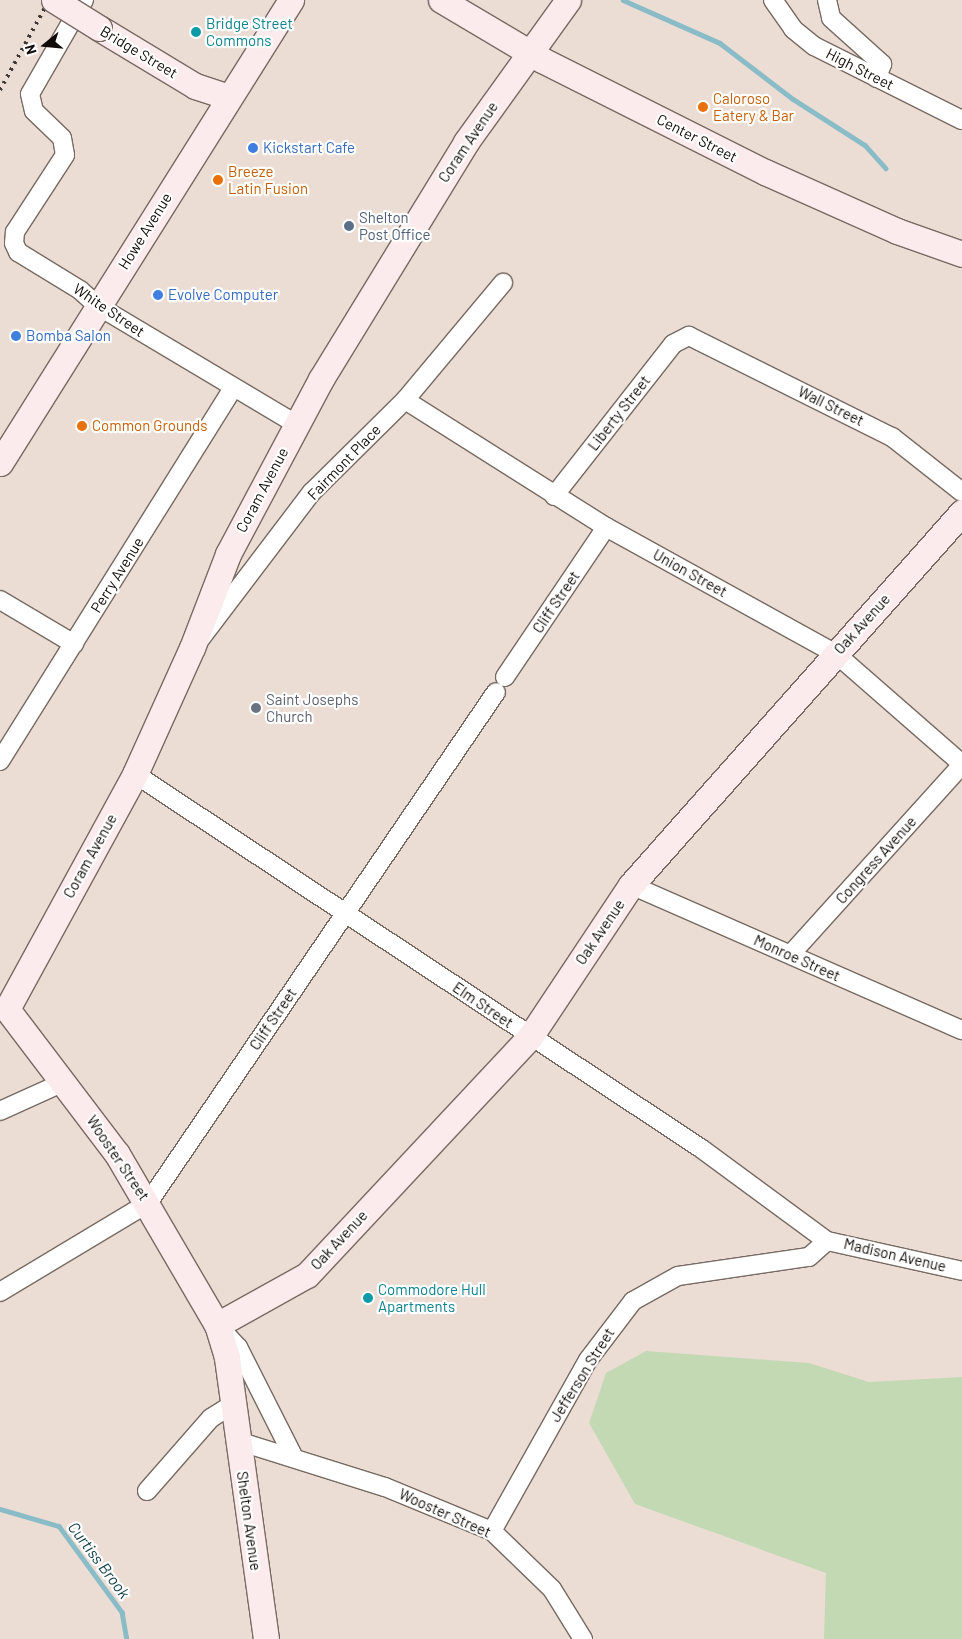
<!DOCTYPE html>
<html>
<head>
<meta charset="utf-8">
<style>
  body { margin:0 }
  #map { position:relative; width:962px; height:1639px; overflow:hidden; background:#ecddd4; font-family:Barlow,sans-serif }
  div>[style] { position:absolute }
  .green>* { inset:0; background:#c2d9b4 }
  .stream>* { height:4.5px; margin:-2.25px; padding:0 2.25px; transform-origin:2.25px; border-radius:2.25px; background:#8abcc8 }
  .roads { filter:drop-shadow(1px 0 #776a62) drop-shadow(-1px 0 #776a62) drop-shadow(0 1px #776a62) drop-shadow(0 -1px #776a62) }
  .street>* { height:18px; margin:-9px; padding:0 9px; transform-origin:9px; border-radius:9px; background:#fff }
  .secondary>* { height:25px; margin:-12.5px; padding:0 12.5px; transform-origin:12.5px; border-radius:12.5px; background:#fbebec }
  .rail>* { height:4px; margin-top:-2px; transform-origin:0; background:repeating-linear-gradient(90deg,#3f3834 0 2.5px,transparent 0 7.5px) }
  .bridges { filter:drop-shadow(1px 0 #776a62) drop-shadow(-1px 0 #776a62) drop-shadow(0 1px #776a62) drop-shadow(0 -1px #776a62) }
  .secondary-bridge>* { height:25px; margin:-12.5px; padding:0 12.5px; transform-origin:12.5px; border-radius:12.5px; background:#fbebec }
  .dots>* { width:14px; height:14px; translate:-50% -50%; box-sizing:border-box; border:2px solid #fff; border-radius:50% }
  span { translate:-50% -50%; white-space:nowrap; text-align:center; line-height:1.15; -webkit-text-stroke:4.5px #fff; paint-order:stroke }
  .culture-label { font-size:15px; color:#0d838f }
  .left { translate:0 -50%; text-align:left }
  .street-label { font-size:15px; color:#100b08 }
  .food-label { font-size:15px; color:#c56008 }
  .shop-label { font-size:15px; color:#366cbe }
  .service-label { font-size:15px; color:#4e5e75 }
  .worship-label { font-size:15px; color:#5b616d }
  .water-label { font-size:16px; color:#0d3c46; font-style:italic }
  .north { position:absolute; left:20px; top:20px; width:50px; height:50px; -webkit-text-stroke:4px #fff; paint-order:stroke; rotate:253deg; font-size:14px; font-weight:700; line-height:20px; text-align:center; color:#100b08 }
  .north::after { content:''; display:block; margin:auto; width:18px; height:22px; background:#100b08; clip-path:polygon(50% 0,100% 100%,50% 72%,0 100%) }
</style>
</head>
<body>
<div id="map">
  <div class="green">
    <div style="clip-path:polygon(646px 1351px,809px 1363px,869px 1382px,962px 1377px,962px 1639px,824px 1639px,826px 1573px,635px 1504px,589px 1423px,606px 1373px)"></div>
  </div>
  <div class="stream">
    <div style="left:623px;top:0;width:106px;rotate:23.9deg"></div>
    <div style="left:720px;top:43px;width:92px;rotate:37.5deg"></div>
    <div style="left:793px;top:99px;width:85px;rotate:32.6deg"></div>
    <div style="left:865px;top:145px;width:31px;rotate:48deg"></div>
    <div style="left:0;top:1509px;width:61px;rotate:16.1deg"></div>
    <div style="left:59px;top:1526px;width:107px;rotate:53.8deg"></div>
    <div style="left:122px;top:1612px;width:27px;rotate:80deg"></div>
  </div>
  <div class="roads">
    <div class="street">
      <div style="left:84px;top:0;width:108px;rotate:119.9deg"></div>
      <div style="left:30px;top:94px;width:17px;rotate:77deg"></div>
      <div style="left:34px;top:111px;width:39px;rotate:44deg"></div>
      <div style="left:62px;top:138px;width:17px;rotate:80deg"></div>
      <div style="left:65px;top:155px;width:92px;rotate:123deg"></div>
      <div style="left:15px;top:232px;width:11px;rotate:95deg"></div>
      <div style="left:14px;top:243px;width:10px;rotate:66deg"></div>
      <div style="left:18px;top:252px;width:73px;rotate:31.5deg"></div>
      <div style="left:80px;top:290px;width:24px;rotate:42deg"></div>
      <div style="left:98px;top:306px;width:230px;rotate:30.8deg"></div>
      <div style="left:773px;top:0;width:35px;rotate:55deg"></div>
      <div style="left:793px;top:29px;width:27px;rotate:39deg"></div>
      <div style="left:814px;top:46px;width:165px;rotate:26.6deg"></div>
      <div style="left:827px;top:0;width:18px;rotate:77deg"></div>
      <div style="left:831px;top:18px;width:69px;rotate:42deg"></div>
      <div style="left:882px;top:64px;width:15px;rotate:110deg"></div>
      <div style="left:405px;top:400px;width:238px;rotate:32.3deg"></div>
      <div style="left:606px;top:527px;width:263px;rotate:28.9deg"></div>
      <div style="left:836px;top:654px;width:167px;rotate:41.1deg"></div>
      <div style="left:554px;top:496px;width:193px;rotate:-51.9deg"></div>
      <div style="left:673px;top:344px;width:18px;rotate:-27deg"></div>
      <div style="left:689px;top:336px;width:227px;rotate:26.5deg"></div>
      <div style="left:892px;top:437px;width:89px;rotate:38.2deg"></div>
      <div style="left:0;top:600px;width:86px;rotate:30.7deg"></div>
      <div style="left:201px;top:638px;width:183px;rotate:-52.8deg"></div>
      <div style="left:312px;top:492px;width:131px;rotate:-44.7deg"></div>
      <div style="left:405px;top:400px;width:153px;rotate:-50.1deg"></div>
      <div style="left:505px;top:677px;width:181px;rotate:-56deg"></div>
      <div style="left:0;top:761px;width:440px;rotate:-58deg"></div>
      <div style="left:135px;top:774px;width:680px;rotate:33.48deg"></div>
      <div style="left:702px;top:1149px;width:155px;rotate:36.4deg"></div>
      <div style="left:827px;top:1241px;width:138px;rotate:12.5deg"></div>
      <div style="left:631px;top:885px;width:361px;rotate:23.7deg"></div>
      <div style="left:791px;top:954px;width:255px;rotate:-47.9deg"></div>
      <div style="left:0;top:1111px;width:70px;rotate:-24.4deg"></div>
      <div style="left:0;top:1292px;width:173px;rotate:-31deg"></div>
      <div style="left:148px;top:1203px;width:618px;rotate:-55.74deg"></div>
      <div style="left:221px;top:1329px;width:25px;rotate:47deg"></div>
      <div style="left:238px;top:1347px;width:122px;rotate:63.2deg"></div>
      <div style="left:238px;top:1441px;width:154px;rotate:17.4deg"></div>
      <div style="left:385px;top:1487px;width:116px;rotate:22.4deg"></div>
      <div style="left:492px;top:1531px;width:83px;rotate:44deg"></div>
      <div style="left:552px;top:1589px;width:59px;rotate:58.2deg"></div>
      <div style="left:147px;top:1491px;width:97px;rotate:-48.8deg"></div>
      <div style="left:211px;top:1418px;width:26px;rotate:-32deg"></div>
      <div style="left:492px;top:1531px;width:196px;rotate:-60.7deg"></div>
      <div style="left:588px;top:1360px;width:74px;rotate:-52.7deg"></div>
      <div style="left:633px;top:1301px;width:51px;rotate:-29.1deg"></div>
      <div style="left:678px;top:1276px;width:132px;rotate:-8.3deg"></div>
      <div style="left:809px;top:1257px;width:24px;rotate:-42deg"></div>
    </div>
    <div class="secondary">
      <div style="left:441px;top:0;width:117px;rotate:30.7deg"></div>
      <div style="left:542px;top:60px;width:250px;rotate:26.7deg"></div>
      <div style="left:765px;top:172px;width:145px;rotate:24.1deg"></div>
      <div style="left:897px;top:231px;width:69px;rotate:19.5deg"></div>
      <div style="left:99px;top:28px;width:112px;rotate:31.1deg"></div>
      <div style="left:195px;top:86px;width:35px;rotate:18deg"></div>
      <div style="left:0;top:463px;width:547px;rotate:-57.85deg"></div>
      <div style="left:217px;top:1325px;width:103px;rotate:-29.1deg"></div>
      <div style="left:307px;top:1275px;width:326px;rotate:-46.9deg"></div>
      <div style="left:530px;top:1037px;width:182px;rotate:-56.4deg"></div>
      <div style="left:631px;top:885px;width:499px;rotate:-48.4deg"></div>
      <div style="left:266px;top:1639px;width:285px;rotate:-97.9deg"></div>
      <div style="left:227px;top:1357px;width:34px;rotate:-107deg"></div>
      <div style="left:217px;top:1325px;width:198px;rotate:-120.3deg"></div>
      <div style="left:117px;top:1154px;width:182px;rotate:-127.2deg"></div>
      <div style="left:7px;top:1009px;width:268px;rotate:-61.4deg"></div>
      <div style="left:135px;top:774px;width:138px;rotate:-65.7deg"></div>
      <div style="left:192px;top:648px;width:101px;rotate:-69deg"></div>
      <div style="left:228px;top:554px;width:198px;rotate:-62deg"></div>
      <div style="left:321px;top:379px;width:278px;rotate:-58.5deg"></div>
      <div style="left:466px;top:142px;width:175px;rotate:-54.3deg"></div>
    </div>
  </div>
  <div class="rail">
    <div style="left:0;top:90px;width:102px;rotate:-61.4deg"></div>
  </div>
  <div class="bridges">
    <div class="secondary-bridge">
      <div style="left:54px;top:0;width:53px;rotate:31.9deg"></div>
    </div>
  </div>
  <div class="dots">
    <div style="left:196px;top:32px;background:#0f9aa8"></div>
    <div style="left:703px;top:107px;background:#e8710a"></div>
    <div style="left:253px;top:148px;background:#3f7fe0"></div>
    <div style="left:218px;top:180px;background:#e8710a"></div>
    <div style="left:349px;top:226px;background:#5c6f8a"></div>
    <div style="left:158px;top:295px;background:#3f7fe0"></div>
    <div style="left:16px;top:336px;background:#3f7fe0"></div>
    <div style="left:82px;top:426px;background:#e8710a"></div>
    <div style="left:256px;top:708px;background:#6b7280"></div>
    <div style="left:368px;top:1298px;background:#0f9aa8"></div>
  </div>
  <div class="culture-label">
    <span class="left" style="left:206px;top:32px">Bridge Street<br>Commons</span>
    <span class="left" style="left:378px;top:1298px">Commodore Hull<br>Apartments</span>
  </div>
  <div class="street-label">
    <span style="left:139px;top:52px;rotate:31deg">Bridge Street</span>
    <span style="left:860px;top:69px;rotate:27deg">High Street</span>
    <span style="left:697px;top:138px;rotate:27deg">Center Street</span>
    <span style="left:468px;top:142px;rotate:-56deg">Coram Avenue</span>
    <span style="left:145px;top:231px;rotate:-58deg">Howe Avenue</span>
    <span style="left:109px;top:310px;rotate:34deg">White Street</span>
    <span style="left:831px;top:406px;rotate:26deg">Wall Street</span>
    <span style="left:619px;top:413px;rotate:-52deg">Liberty Street</span>
    <span style="left:344px;top:462px;rotate:-46deg">Fairmont Place</span>
    <span style="left:262px;top:490px;rotate:-62deg">Coram Avenue</span>
    <span style="left:690px;top:573px;rotate:29deg">Union Street</span>
    <span style="left:117px;top:575px;rotate:-58deg">Perry Avenue</span>
    <span style="left:556px;top:602px;rotate:-56deg">Cliff Street</span>
    <span style="left:862px;top:624px;rotate:-48deg">Oak Avenue</span>
    <span style="left:90px;top:856px;rotate:-61deg">Coram Avenue</span>
    <span style="left:876px;top:860px;rotate:-48deg">Congress Avenue</span>
    <span style="left:600px;top:932px;rotate:-56deg">Oak Avenue</span>
    <span style="left:797px;top:958px;rotate:24deg">Monroe Street</span>
    <span style="left:483px;top:1005px;rotate:34deg">Elm Street</span>
    <span style="left:273px;top:1019px;rotate:-56deg">Cliff Street</span>
    <span style="left:118px;top:1158px;rotate:56deg">Wooster Street</span>
    <span style="left:339px;top:1240px;rotate:-47deg">Oak Avenue</span>
    <span style="left:895px;top:1255px;rotate:13deg">Madison Avenue</span>
    <span style="left:582px;top:1375px;rotate:-58deg">Jefferson Street</span>
    <span style="left:445px;top:1513px;rotate:24deg">Wooster Street</span>
    <span style="left:249px;top:1521px;rotate:82deg">Shelton Avenue</span>
  </div>
  <div class="food-label">
    <span class="left" style="left:713px;top:107px">Caloroso<br>Eatery &amp; Bar</span>
    <span class="left" style="left:228px;top:180px">Breeze<br>Latin Fusion</span>
    <span class="left" style="left:92px;top:426px">Common Grounds</span>
  </div>
  <div class="shop-label">
    <span class="left" style="left:263px;top:148px">Kickstart Cafe</span>
    <span class="left" style="left:168px;top:295px">Evolve Computer</span>
    <span class="left" style="left:26px;top:336px">Bomba Salon</span>
  </div>
  <div class="service-label">
    <span class="left" style="left:359px;top:226px">Shelton<br>Post Office</span>
  </div>
  <div class="worship-label">
    <span class="left" style="left:266px;top:708px">Saint Josephs<br>Church</span>
  </div>
  <div class="water-label">
    <span style="left:99px;top:1560px;rotate:53deg">Curtiss Brook</span>
  </div>
  <div class="north">N</div>
</div>
</body>
</html>
